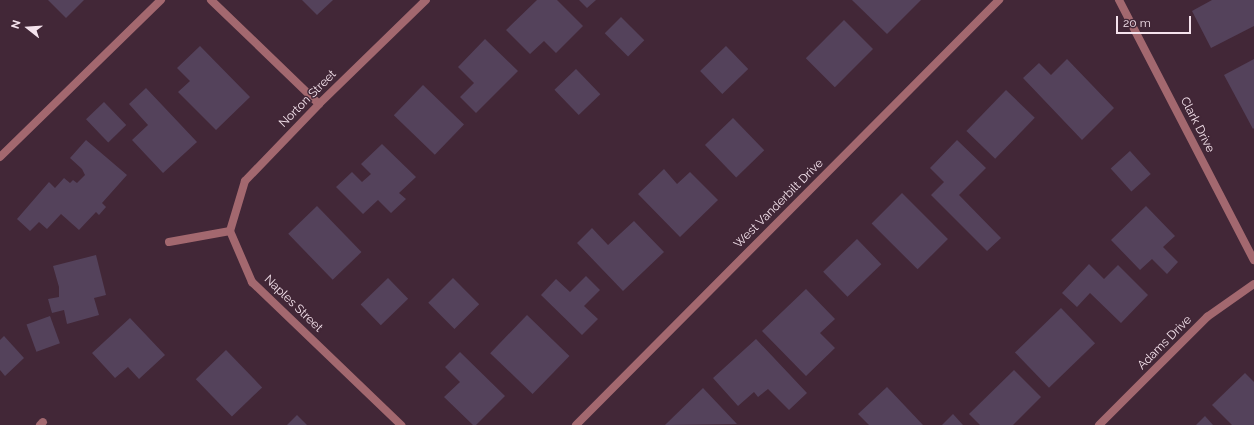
<!DOCTYPE html>
<html>
<head>
<meta charset="utf-8">
<style>
  body { margin:0 }
  #map { position:relative; width:1254px; height:425px; overflow:hidden; background:#422737; font-family:Raleway,sans-serif }
  div>[style] { position:absolute }
  .building>* { inset:0; background:#54425b; transform-origin:0 0 }
  .street>* { height:8px; margin:-4px; padding:0 4px; transform-origin:4px; border-radius:4px; background:#a3686f }
  span { translate:-50% -50%; white-space:nowrap; text-align:center; line-height:1.15; -webkit-text-stroke:3px #422737; paint-order:stroke }
  .street-label { font-size:12px; color:#f5e3ed }
  .north { position:absolute; left:8px; top:8px; width:40px; height:40px; -webkit-text-stroke:3px #422737; paint-order:stroke; rotate:287deg; font-size:11px; font-weight:700; line-height:16px; text-align:center; color:#f5e3ed }
  .north::after { content:''; display:block; margin:auto; width:14px; height:18px; background:#f5e3ed; clip-path:polygon(50% 0,100% 100%,50% 72%,0 100%) }
  .scale { position:absolute; left:1116px; top:16px; width:75px; height:18px; box-sizing:border-box; border:2px solid #f5e3ed; border-top:0; padding-left:5px; font-size:12px; line-height:14px; white-space:nowrap; color:#f5e3ed; -webkit-text-stroke:3px #422737; paint-order:stroke }
</style>
</head>
<body>
<div id="map">
  <div class="building">
    <div style="clip-path:polygon(48px 0,84px 0,66px 18px)"></div>
    <div style="clip-path:polygon(302px 0,333px 0,317px 15px)"></div>
    <div style="clip-path:polygon(537px 0,557px 0,583px 26px,556px 53px,544px 41px,530px 54px,506px 30px)"></div>
    <div style="clip-path:polygon(579px 0,596px 0,587px 8px)"></div>
    <div style="clip-path:polygon(852px 0,921px 0,887px 34px)"></div>
    <div style="clip-path:polygon(1212px 0,1254px 0,1254px 26px,1211px 48px,1192px 11px)"></div>
    <div style="left:621px;top:17px;width:33px;height:23px;rotate:45deg"></div>
    <div style="left:844px;top:20px;width:41px;height:54px;rotate:45deg"></div>
    <div style="clip-path:polygon(485px 39px,518px 71px,476px 113px,460px 97px,474px 83px,458px 67px)"></div>
    <div style="clip-path:polygon(200px 46px,250px 97px,216px 130px,178px 92px,190px 81px,177px 68px)"></div>
    <div style="left:726px;top:46px;width:32px;height:36px;rotate:46deg"></div>
    <div style="clip-path:polygon(1067px 59px,1114px 108px,1082px 140px,1023px 78px,1039px 63px,1051px 75px)"></div>
    <div style="clip-path:polygon(1254px 59px,1254px 128px,1253px 129px,1224px 75px)"></div>
    <div style="left:576px;top:69px;width:35px;height:30px;rotate:46deg"></div>
    <div style="left:423px;top:85px;width:57px;height:42px;rotate:44deg"></div>
    <div style="clip-path:polygon(146px 88px,197px 142px,163px 173px,132px 140px,148px 125px,129px 104px)"></div>
    <div style="left:1006px;top:90px;width:40px;height:57px;rotate:44deg"></div>
    <div style="left:104px;top:102px;width:32px;height:25px;rotate:46deg"></div>
    <div style="left:733px;top:118px;width:45px;height:39px;rotate:46deg"></div>
    <div style="clip-path:polygon(86px 140px,127px 175px,102px 203px,106px 207px,99px 215px,96px 212px,79px 230px,61px 214px,47px 229px,39px 222px,30px 231px,17px 219px,49px 182px,55px 188px,64px 178px,70px 183px,73px 180px,77px 183px,85px 175px,82px 169px,70px 158px)"></div>
    <div style="clip-path:polygon(957px 140px,986px 168px,959px 195px,1001px 238px,987px 251px,931px 195px,944px 182px,930px 168px)"></div>
    <div style="clip-path:polygon(382px 144px,416px 177px,399px 193px,406px 199px,391px 213px,378px 200px,363px 214px,336px 187px,352px 172px,362px 182px,371px 174px,361px 164px)"></div>
    <div style="left:1130px;top:151px;width:31px;height:26px;rotate:48deg"></div>
    <div style="clip-path:polygon(664px 169px,677px 184px,690px 172px,718px 200px,680px 237px,638px 194px)"></div>
    <div style="left:902px;top:193px;width:65px;height:43px;rotate:45deg"></div>
    <div style="left:317px;top:206px;width:64px;height:40px;rotate:46deg"></div>
    <div style="clip-path:polygon(1146px 206px,1175px 236px,1163px 247px,1178px 262px,1167px 274px,1152px 259px,1140px 270px,1111px 240px)"></div>
    <div style="clip-path:polygon(634px 221px,664px 252px,623px 291px,577px 243px,592px 228px,608px 245px)"></div>
    <div style="left:857px;top:239px;width:35px;height:47px;rotate:46deg"></div>
    <div style="clip-path:polygon(96px 255px,106px 295px,94px 298px,99px 315px,67px 324px,64px 310px,52px 313px,48px 299px,59px 297px,59px 287px,53px 266px)"></div>
    <div style="clip-path:polygon(1089px 264px,1104px 279px,1118px 265px,1148px 295px,1121px 323px,1090px 293px,1077px 307px,1062px 293px)"></div>
    <div style="clip-path:polygon(586px 276px,600px 290px,584px 306px,598px 319px,582px 335px,541px 295px,556px 279px,570px 292px)"></div>
    <div style="left:388px;top:278px;width:29px;height:38px;rotate:46deg"></div>
    <div style="left:453px;top:278px;width:37px;height:35px;rotate:45deg"></div>
    <div style="clip-path:polygon(806px 289px,835px 319px,820px 333px,835px 348px,806px 376px,762px 331px)"></div>
    <div style="left:1061px;top:308px;width:49px;height:64px;rotate:46deg"></div>
    <div style="left:527px;top:315px;width:59px;height:53px;rotate:44deg"></div>
    <div style="left:50px;top:316px;width:29px;height:25px;rotate:70deg"></div>
    <div style="clip-path:polygon(130px 318px,165px 355px,139px 379px,128px 367px,115px 378px,92px 353px)"></div>
    <div style="clip-path:polygon(4px 336px,24px 358px,5px 376px,0 370px,0 340px)"></div>
    <div style="clip-path:polygon(756px 339px,807px 393px,789px 410px,768px 389px,758px 397px,754px 392px,738px 406px,713px 378px)"></div>
    <div style="left:226px;top:350px;width:52px;height:42px;rotate:46deg"></div>
    <div style="clip-path:polygon(460px 352px,505px 396px,476px 425px,473px 425px,444px 397px,460px 382px,445px 367px)"></div>
    <div style="clip-path:polygon(1014px 370px,1041px 397px,1013px 425px,980px 425px,969px 414px)"></div>
    <div style="clip-path:polygon(1245px 373px,1254px 382px,1254px 425px,1232px 425px,1212px 405px)"></div>
    <div style="clip-path:polygon(887px 387px,923px 425px,869px 425px,858px 414px)"></div>
    <div style="clip-path:polygon(703px 388px,737px 424px,665px 425px)"></div>
    <div style="clip-path:polygon(953px 414px,963px 425px,942px 425px)"></div>
    <div style="clip-path:polygon(297px 415px,307px 425px,287px 425px)"></div>
    <div style="clip-path:polygon(1205px 416px,1213px 425px,1196px 425px)"></div>
  </div>
  <div class="street">
    <div style="left:211px;top:0;width:150px;rotate:43.9deg"></div>
    <div style="left:1119px;top:0;width:293px;rotate:62.6deg"></div>
    <div style="left:0;top:157px;width:225px;rotate:-44.3deg"></div>
    <div style="left:230px;top:231px;width:52px;rotate:-73.3deg"></div>
    <div style="left:245px;top:181px;width:107px;rotate:-46.1deg"></div>
    <div style="left:319px;top:104px;width:149px;rotate:-44.2deg"></div>
    <div style="left:230px;top:231px;width:56px;rotate:66.7deg"></div>
    <div style="left:252px;top:282px;width:207px;rotate:43.8deg"></div>
    <div style="left:169px;top:242px;width:62px;rotate:-10.2deg"></div>
    <div style="left:40px;top:425px;width:4px;rotate:-45deg"></div>
    <div style="left:576px;top:425px;width:600px;rotate:-45.14deg"></div>
    <div style="left:1099px;top:425px;width:153px;rotate:-45deg"></div>
    <div style="left:1207px;top:317px;width:57px;rotate:-35.1deg"></div>
  </div>
  <div class="street-label">
    <span style="left:308px;top:99px;rotate:-45deg">Norton Street</span>
    <span style="left:1197px;top:125px;rotate:63deg">Clark Drive</span>
    <span style="left:779px;top:204px;rotate:-45deg">West Vanderbilt Drive</span>
    <span style="left:293px;top:304px;rotate:44deg">Naples Street</span>
    <span style="left:1165px;top:343px;rotate:-45deg">Adams Drive</span>
  </div>
  <div class="north">N</div>
  <div class="scale">20 m</div>
</div>
</body>
</html>
